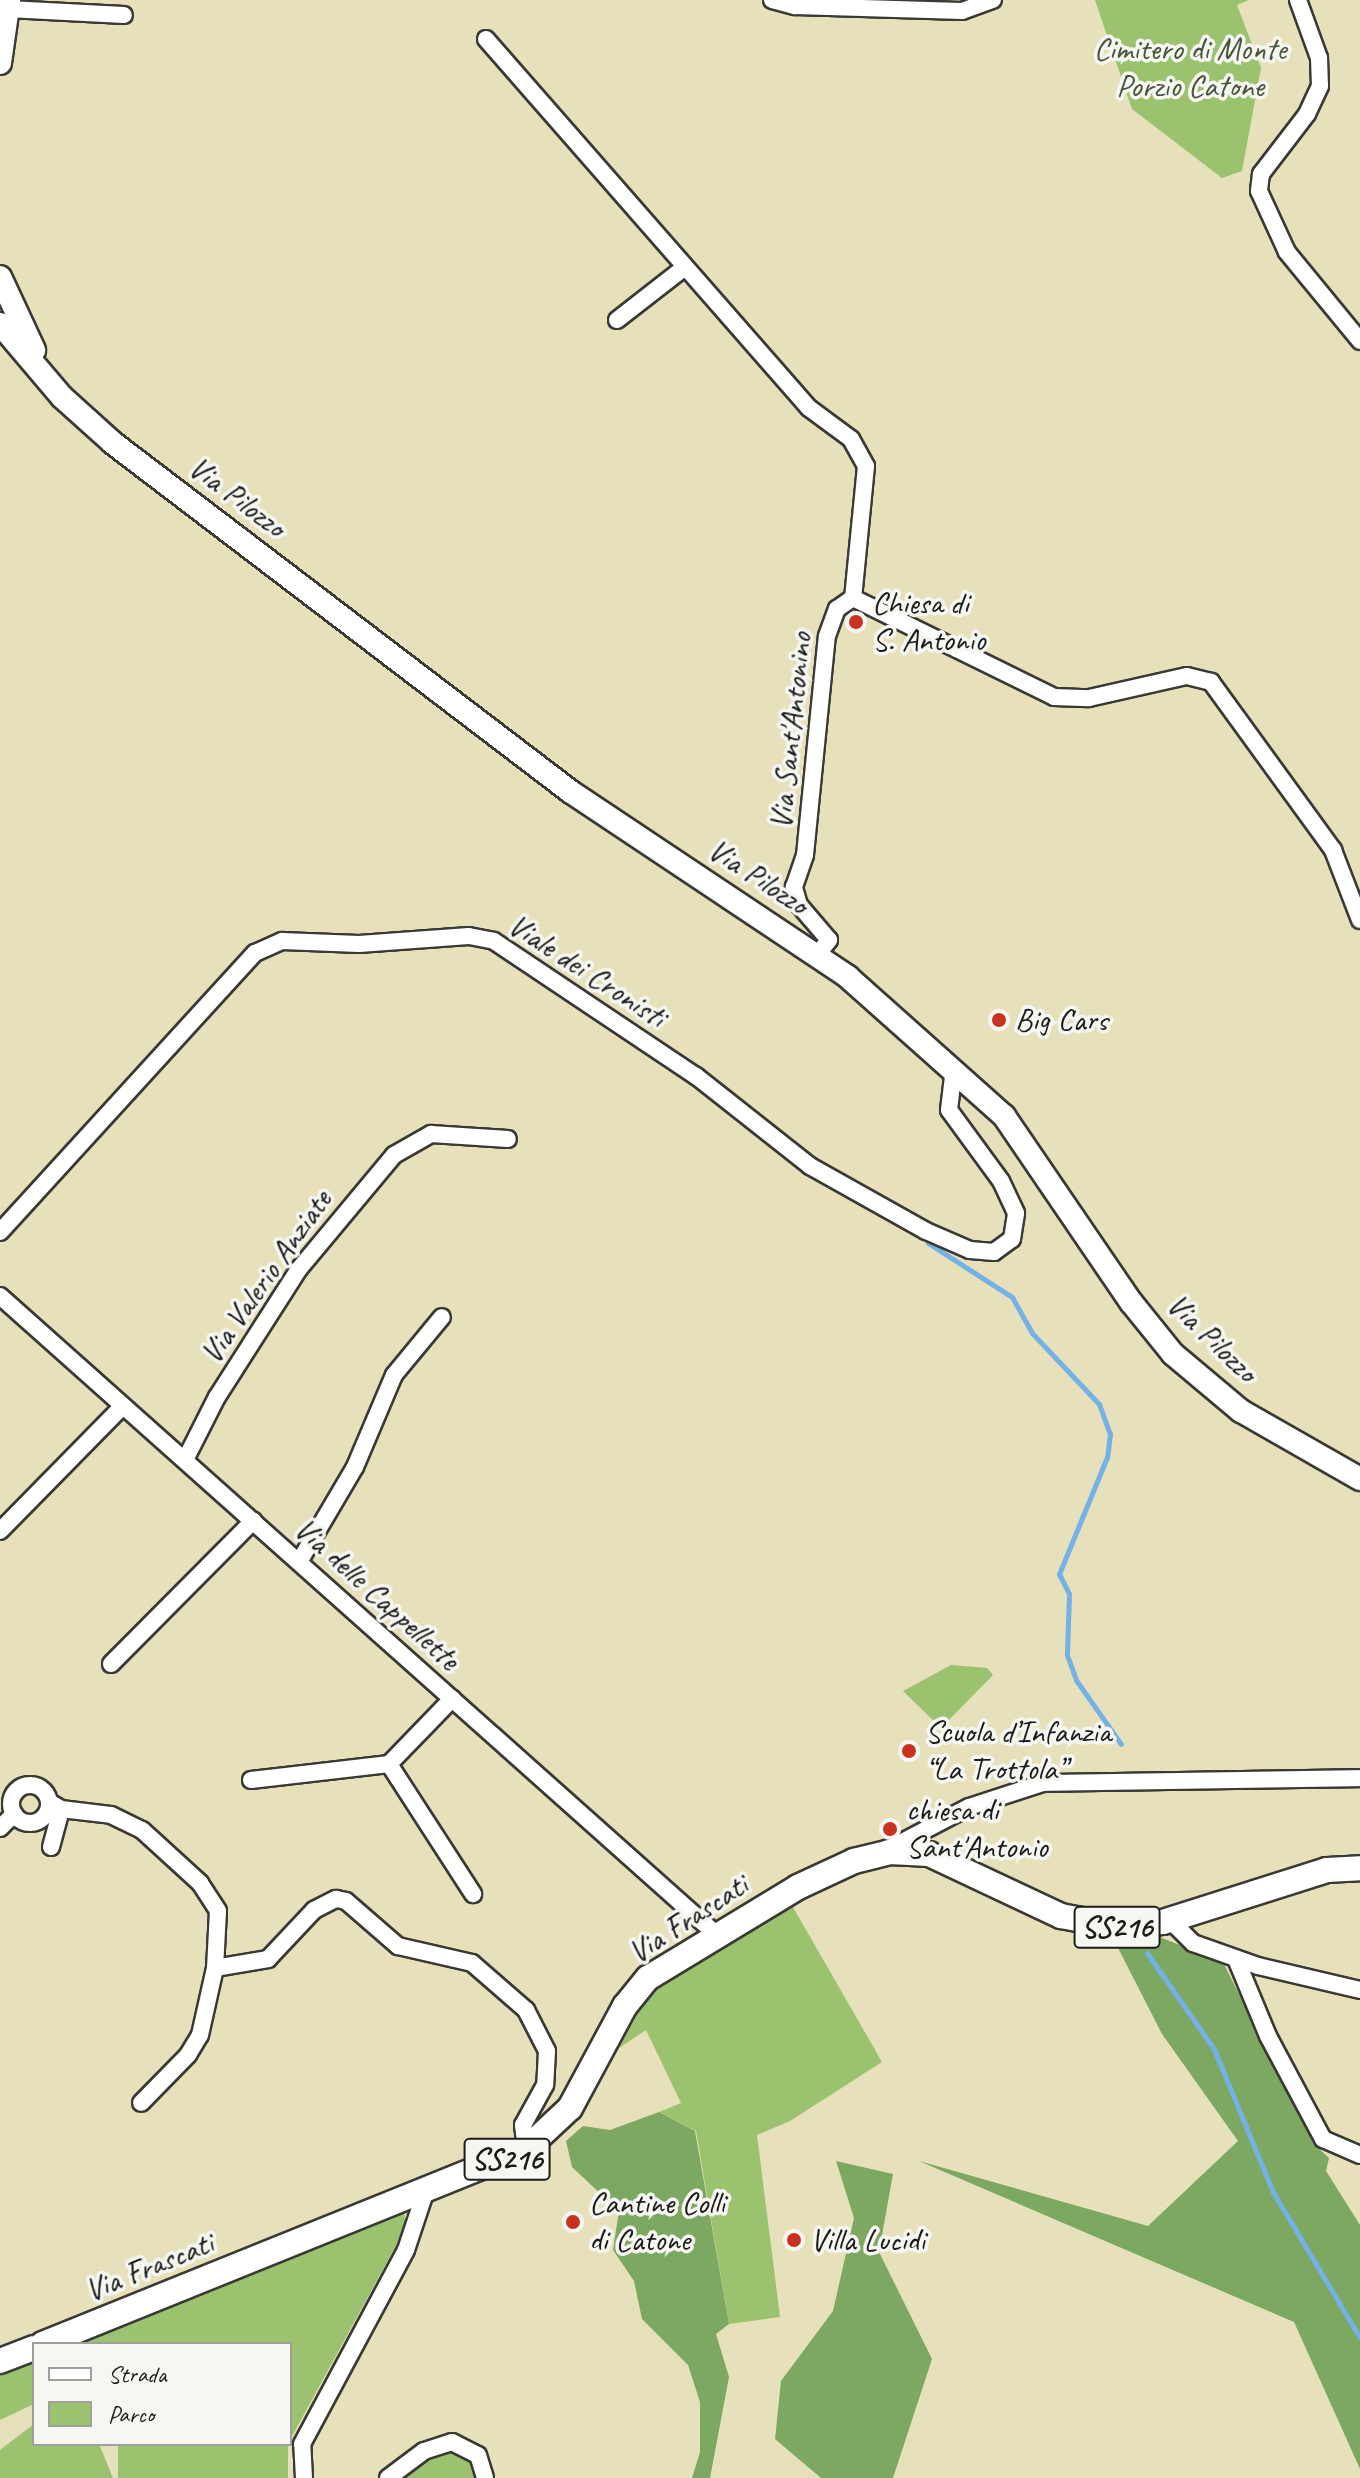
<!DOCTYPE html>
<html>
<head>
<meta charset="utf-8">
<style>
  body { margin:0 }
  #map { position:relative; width:1360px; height:2478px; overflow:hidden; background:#e6e0bb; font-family:Caveat,sans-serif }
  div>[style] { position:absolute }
  .green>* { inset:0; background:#9bc26e; transform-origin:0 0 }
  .forest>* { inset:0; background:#7ca861 }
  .stream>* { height:5px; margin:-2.5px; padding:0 2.5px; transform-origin:2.5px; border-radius:2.5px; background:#74b1e6 }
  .roads { filter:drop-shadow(2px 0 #3a3934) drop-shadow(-2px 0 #3a3934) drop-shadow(0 2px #3a3934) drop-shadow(0 -2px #3a3934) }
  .street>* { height:16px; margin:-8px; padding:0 8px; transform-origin:8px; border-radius:8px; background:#fff }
  .street>.ring { margin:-8px; padding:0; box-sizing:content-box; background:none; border:16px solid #fff; border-radius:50% }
  .secondary>* { height:22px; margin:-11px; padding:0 11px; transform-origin:11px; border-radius:11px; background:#fff }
  .primary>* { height:24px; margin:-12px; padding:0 12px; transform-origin:12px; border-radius:12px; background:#fff }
  .dots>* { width:22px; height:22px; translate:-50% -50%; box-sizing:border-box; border:4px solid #f6f6f2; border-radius:50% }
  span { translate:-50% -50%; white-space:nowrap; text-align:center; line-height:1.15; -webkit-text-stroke:7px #f6f6f2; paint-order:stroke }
  .shield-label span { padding:2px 6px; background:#f6f6f2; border:2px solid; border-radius:6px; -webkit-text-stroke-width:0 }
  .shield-label { font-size:30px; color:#1c1c1c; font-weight:700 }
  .park-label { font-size:32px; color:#485639 }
  .street-label { font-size:32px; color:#1c1c1c }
  .poi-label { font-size:32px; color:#1c1c1c }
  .left { translate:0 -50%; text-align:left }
  .legend { position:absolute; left:32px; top:2342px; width:260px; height:104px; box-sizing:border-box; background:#f6f6f2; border:2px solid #9f9f9c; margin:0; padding:10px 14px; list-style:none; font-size:24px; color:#1c1c1c }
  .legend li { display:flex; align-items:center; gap:16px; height:40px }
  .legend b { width:40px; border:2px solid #9f9f9c }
</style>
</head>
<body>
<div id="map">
  <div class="green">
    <div style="clip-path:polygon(1095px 0,1249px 0,1237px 5px,1261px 68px,1242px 171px,1222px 178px,1132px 109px)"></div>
    <div style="clip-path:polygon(951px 1665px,987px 1668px,993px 1675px,941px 1728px,903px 1691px)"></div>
    <div style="clip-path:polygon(790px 1902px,882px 2062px,790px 2121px,757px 2135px,780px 2317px,729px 2324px,696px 2131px,659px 2112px,681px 2103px,646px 2030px,619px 2048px,647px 1997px,673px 1973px)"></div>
    <div style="clip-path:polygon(404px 2210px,406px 2227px,290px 2440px,290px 2344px,67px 2344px)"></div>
    <div style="clip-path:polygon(34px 2357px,34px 2404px,0 2420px,0 2371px)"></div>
    <div style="clip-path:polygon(34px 2424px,34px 2444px,99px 2444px,113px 2478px,0 2478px,0 2450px)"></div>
    <div style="left:118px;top:2444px;width:170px;height:35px"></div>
    <div style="clip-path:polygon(445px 2446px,472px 2457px,481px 2478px,395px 2478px)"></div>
  </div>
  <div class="forest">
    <div style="clip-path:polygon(1157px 1936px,1223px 1962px,1313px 2143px,1329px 2158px,1326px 2171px,1360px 2225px,1360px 2469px,1294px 2322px,919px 2161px,1148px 2226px,1238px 2141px,1162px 2034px,1117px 1946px)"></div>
    <div style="clip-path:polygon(659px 2112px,695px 2131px,729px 2324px,716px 2334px,729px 2377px,710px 2478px,692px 2478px,700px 2452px,700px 2402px,688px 2365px,642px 2319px,634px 2281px,613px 2250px,619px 2211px,572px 2167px,566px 2141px,583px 2126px,610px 2130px)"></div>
    <div style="clip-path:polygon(836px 2161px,893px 2174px,879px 2252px,932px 2359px,893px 2478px,821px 2478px,775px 2439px,781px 2381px,833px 2311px,854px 2218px)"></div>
  </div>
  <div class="stream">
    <div style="left:928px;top:1243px;width:100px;rotate:32.7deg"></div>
    <div style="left:1012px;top:1297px;width:41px;rotate:60.9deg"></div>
    <div style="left:1032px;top:1333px;width:98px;rotate:46.7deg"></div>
    <div style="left:1099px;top:1404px;width:32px;rotate:70deg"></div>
    <div style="left:1110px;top:1434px;width:23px;rotate:97deg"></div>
    <div style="left:1107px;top:1457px;width:126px;rotate:112.3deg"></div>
    <div style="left:1059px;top:1574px;width:22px;rotate:63deg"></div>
    <div style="left:1069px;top:1594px;width:61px;rotate:91.9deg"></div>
    <div style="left:1067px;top:1655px;width:27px;rotate:70deg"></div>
    <div style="left:1076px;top:1680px;width:78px;rotate:54.9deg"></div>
    <div style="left:1147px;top:1953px;width:117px;rotate:55.1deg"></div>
    <div style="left:1214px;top:2049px;width:155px;rotate:67.6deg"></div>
    <div style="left:1273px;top:2192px;width:170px;rotate:59.2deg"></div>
  </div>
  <div class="roads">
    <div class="street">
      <div style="left:772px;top:0;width:24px;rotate:15deg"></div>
      <div style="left:795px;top:6px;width:167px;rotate:1.7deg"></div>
      <div style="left:962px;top:11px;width:33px;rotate:-20deg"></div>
      <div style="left:1298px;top:0;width:62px;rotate:70.1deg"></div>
      <div style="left:1319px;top:58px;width:28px;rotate:88deg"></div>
      <div style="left:1320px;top:86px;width:31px;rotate:115deg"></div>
      <div style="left:1307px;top:114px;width:76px;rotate:127.5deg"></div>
      <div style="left:1261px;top:174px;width:17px;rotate:97deg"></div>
      <div style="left:1259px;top:191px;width:67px;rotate:65.3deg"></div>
      <div style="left:1287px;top:252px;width:115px;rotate:50.6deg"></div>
      <div style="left:8px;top:9px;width:116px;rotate:3deg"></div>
      <div style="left:486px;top:39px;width:490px;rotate:48.8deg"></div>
      <div style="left:809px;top:408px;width:52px;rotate:36.4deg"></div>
      <div style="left:851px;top:439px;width:31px;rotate:61deg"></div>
      <div style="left:866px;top:466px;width:133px;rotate:95.6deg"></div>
      <div style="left:617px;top:320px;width:86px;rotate:-37.9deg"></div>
      <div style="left:818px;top:954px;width:18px;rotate:-52deg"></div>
      <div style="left:829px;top:940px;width:46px;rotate:-130.6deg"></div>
      <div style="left:799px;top:905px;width:19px;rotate:-106deg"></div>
      <div style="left:794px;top:887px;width:34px;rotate:-71deg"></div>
      <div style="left:805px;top:855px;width:220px;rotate:-84.3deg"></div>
      <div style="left:827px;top:636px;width:29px;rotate:-70deg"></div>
      <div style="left:837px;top:609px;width:19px;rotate:-35deg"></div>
      <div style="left:853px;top:598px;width:224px;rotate:26.2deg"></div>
      <div style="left:1054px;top:697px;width:35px;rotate:2deg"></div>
      <div style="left:1089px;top:698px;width:100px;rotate:-12.7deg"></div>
      <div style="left:1187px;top:676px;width:25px;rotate:14deg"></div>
      <div style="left:1211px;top:682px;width:208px;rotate:54deg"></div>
      <div style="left:1333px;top:850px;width:75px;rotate:68.9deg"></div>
      <div style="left:0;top:1232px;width:378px;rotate:-47.6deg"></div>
      <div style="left:255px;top:953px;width:30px;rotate:-24deg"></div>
      <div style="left:282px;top:941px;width:77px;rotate:2.2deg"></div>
      <div style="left:359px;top:944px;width:110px;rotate:-4.2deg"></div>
      <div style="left:469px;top:936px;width:25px;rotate:11deg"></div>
      <div style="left:494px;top:941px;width:243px;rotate:33.8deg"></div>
      <div style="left:696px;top:1076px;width:145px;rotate:38.3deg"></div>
      <div style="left:810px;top:1166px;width:133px;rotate:29.3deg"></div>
      <div style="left:926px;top:1231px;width:48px;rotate:23.4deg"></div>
      <div style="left:970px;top:1250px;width:24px;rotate:5deg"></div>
      <div style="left:994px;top:1252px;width:22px;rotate:-36deg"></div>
      <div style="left:1012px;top:1239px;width:26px;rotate:-81deg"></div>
      <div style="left:1016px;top:1213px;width:35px;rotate:-115deg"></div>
      <div style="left:1001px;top:1181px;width:88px;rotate:-126.2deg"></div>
      <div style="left:949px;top:1110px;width:42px;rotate:-83.2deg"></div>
      <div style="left:0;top:1296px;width:960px;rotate:41.71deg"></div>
      <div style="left:185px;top:1460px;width:71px;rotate:-63.1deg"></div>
      <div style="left:217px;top:1397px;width:152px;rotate:-57.4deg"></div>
      <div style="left:299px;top:1269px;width:148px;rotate:-50.2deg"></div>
      <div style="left:394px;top:1155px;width:43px;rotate:-29.6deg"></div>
      <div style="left:431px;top:1134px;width:77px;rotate:3.7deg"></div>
      <div style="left:0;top:1531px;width:175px;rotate:-45.5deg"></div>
      <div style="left:299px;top:1562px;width:110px;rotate:-59.5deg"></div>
      <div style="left:355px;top:1467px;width:100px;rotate:-67deg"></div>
      <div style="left:394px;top:1375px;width:75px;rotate:-50.4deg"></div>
      <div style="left:111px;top:1664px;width:202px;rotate:-45.2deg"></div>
      <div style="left:389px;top:1764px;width:155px;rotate:57.1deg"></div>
      <div style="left:251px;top:1780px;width:139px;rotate:-6.6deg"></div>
      <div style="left:389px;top:1764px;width:91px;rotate:-45.9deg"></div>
      <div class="ring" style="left:11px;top:1785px;width:22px;height:22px"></div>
      <div style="left:49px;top:1802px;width:14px;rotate:30deg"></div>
      <div style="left:61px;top:1809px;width:50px;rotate:6.8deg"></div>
      <div style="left:111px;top:1815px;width:34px;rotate:26deg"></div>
      <div style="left:142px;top:1830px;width:79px;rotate:42.4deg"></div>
      <div style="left:200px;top:1883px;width:33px;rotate:57deg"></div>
      <div style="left:218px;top:1911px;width:57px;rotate:93deg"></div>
      <div style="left:215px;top:1968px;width:69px;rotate:102.6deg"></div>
      <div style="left:200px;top:2035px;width:23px;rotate:121deg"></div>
      <div style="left:188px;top:2055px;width:67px;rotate:134.4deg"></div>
      <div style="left:0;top:1828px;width:20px;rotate:-45deg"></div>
      <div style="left:51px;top:1847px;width:39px;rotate:-75deg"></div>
      <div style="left:881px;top:1853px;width:99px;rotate:-27.6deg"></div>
      <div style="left:969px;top:1807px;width:78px;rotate:-18deg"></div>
      <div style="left:1043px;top:1783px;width:317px;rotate:-0.9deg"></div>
      <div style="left:1170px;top:1920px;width:33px;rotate:45deg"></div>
      <div style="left:1193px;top:1943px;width:69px;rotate:19.5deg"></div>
      <div style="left:1258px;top:1966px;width:105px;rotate:13.2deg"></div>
      <div style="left:1236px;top:1959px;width:83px;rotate:67.4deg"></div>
      <div style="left:1268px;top:2036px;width:117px;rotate:61.9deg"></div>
      <div style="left:1323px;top:2139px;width:40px;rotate:23.4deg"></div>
      <div style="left:215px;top:1968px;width:54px;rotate:-9.6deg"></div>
      <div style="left:268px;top:1959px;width:67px;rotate:-46.8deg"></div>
      <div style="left:314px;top:1910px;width:25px;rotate:-27deg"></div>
      <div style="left:336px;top:1899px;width:10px;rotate:11deg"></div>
      <div style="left:346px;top:1901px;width:69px;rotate:40.9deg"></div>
      <div style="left:398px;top:1946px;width:76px;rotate:12.9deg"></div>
      <div style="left:472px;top:1963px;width:72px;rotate:41deg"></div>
      <div style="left:526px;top:2010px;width:46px;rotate:62.9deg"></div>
      <div style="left:547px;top:2051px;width:34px;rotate:93deg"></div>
      <div style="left:545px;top:2085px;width:46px;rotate:118.8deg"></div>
      <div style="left:523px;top:2125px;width:24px;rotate:83deg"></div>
      <div style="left:304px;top:2478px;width:34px;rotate:-93deg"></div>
      <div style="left:302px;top:2444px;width:220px;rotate:-61.8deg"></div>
      <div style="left:406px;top:2250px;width:63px;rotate:-71.6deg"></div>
      <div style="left:388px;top:2478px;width:45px;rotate:-36.9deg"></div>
      <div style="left:424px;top:2451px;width:29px;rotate:-18deg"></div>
      <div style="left:452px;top:2442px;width:29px;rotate:27deg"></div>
      <div style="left:478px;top:2455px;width:24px;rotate:73deg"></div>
    </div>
    <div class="secondary">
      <div style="left:0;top:63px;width:64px;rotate:-81.9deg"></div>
      <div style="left:0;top:277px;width:81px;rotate:65deg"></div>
      <div style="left:0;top:324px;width:96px;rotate:49.7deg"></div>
      <div style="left:62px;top:397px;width:69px;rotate:42deg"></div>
      <div style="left:113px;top:443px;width:576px;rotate:37.31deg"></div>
      <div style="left:571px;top:792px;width:333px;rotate:33.7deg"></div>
      <div style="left:848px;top:977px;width:209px;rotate:41.7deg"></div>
      <div style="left:1004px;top:1116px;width:225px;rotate:55.7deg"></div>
      <div style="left:1131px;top:1302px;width:67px;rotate:51.1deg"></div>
      <div style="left:1173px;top:1354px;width:89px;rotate:40deg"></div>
      <div style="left:1241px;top:1411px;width:137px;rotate:29.7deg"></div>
    </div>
    <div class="primary">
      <div style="left:43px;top:2344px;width:521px;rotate:-21.99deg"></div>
      <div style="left:526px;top:2149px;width:60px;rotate:-43deg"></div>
      <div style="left:570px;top:2108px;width:116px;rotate:-61.7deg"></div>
      <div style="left:625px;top:2006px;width:36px;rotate:-51deg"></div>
      <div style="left:648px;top:1978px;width:175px;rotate:-31.2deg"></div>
      <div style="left:798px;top:1887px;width:62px;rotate:-24.9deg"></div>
      <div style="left:854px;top:1861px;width:36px;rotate:-14deg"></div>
      <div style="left:889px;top:1852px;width:40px;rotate:2.9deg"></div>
      <div style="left:929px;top:1854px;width:146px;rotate:25.2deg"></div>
      <div style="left:1061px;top:1916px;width:64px;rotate:10.8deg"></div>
      <div style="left:1124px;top:1928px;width:39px;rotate:-9deg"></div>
      <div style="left:1163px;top:1922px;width:172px;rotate:-17.6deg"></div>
      <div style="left:1327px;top:1870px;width:33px;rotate:-3deg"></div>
      <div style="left:0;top:2361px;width:36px;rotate:-21deg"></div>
    </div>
  </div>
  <div class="dots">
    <div style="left:856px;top:622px;background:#c8321e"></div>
    <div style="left:999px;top:1020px;background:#c8321e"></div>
    <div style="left:909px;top:1751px;background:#c8321e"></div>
    <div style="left:890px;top:1829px;background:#c8321e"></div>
    <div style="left:573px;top:2222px;background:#c8321e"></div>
    <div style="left:794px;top:2240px;background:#c8321e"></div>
  </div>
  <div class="shield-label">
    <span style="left:1117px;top:1927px">SS216</span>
    <span style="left:507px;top:2159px">SS216</span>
  </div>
  <div class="park-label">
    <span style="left:1190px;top:68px">Cimitero di Monte<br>Porzio Catone</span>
  </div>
  <div class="street-label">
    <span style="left:237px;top:497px;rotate:37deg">Via Pilozzo</span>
    <span style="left:791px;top:731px;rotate:-84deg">Via Sant'Antonino</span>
    <span style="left:758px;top:877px;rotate:33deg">Via Pilozzo</span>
    <span style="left:587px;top:971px;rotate:33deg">Viale dei Cronisti</span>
    <span style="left:266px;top:1277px;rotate:-55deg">Via Valerio Anziate</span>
    <span style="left:1212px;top:1338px;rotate:44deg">Via Pilozzo</span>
    <span style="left:377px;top:1594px;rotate:42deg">Via delle Cappellette</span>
    <span style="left:688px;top:1919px;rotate:-33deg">Via Frascati</span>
    <span style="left:149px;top:2267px;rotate:-22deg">Via Frascati</span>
  </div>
  <div class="poi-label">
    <span class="left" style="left:872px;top:622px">Chiesa di<br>S. Antonio</span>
    <span class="left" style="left:1015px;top:1020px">Big Cars</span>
    <span class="left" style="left:925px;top:1751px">Scuola d’Infanzia<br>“La Trottola”</span>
    <span class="left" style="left:906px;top:1829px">chiesa di<br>Sant'Antonio</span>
    <span class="left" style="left:589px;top:2222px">Cantine Colli<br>di Catone</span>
    <span class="left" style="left:810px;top:2240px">Villa Lucidi</span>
  </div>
  <ul class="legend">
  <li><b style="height:10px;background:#fff"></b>Strada</li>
  <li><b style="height:22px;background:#9bc26e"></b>Parco</li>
  </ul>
</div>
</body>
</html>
